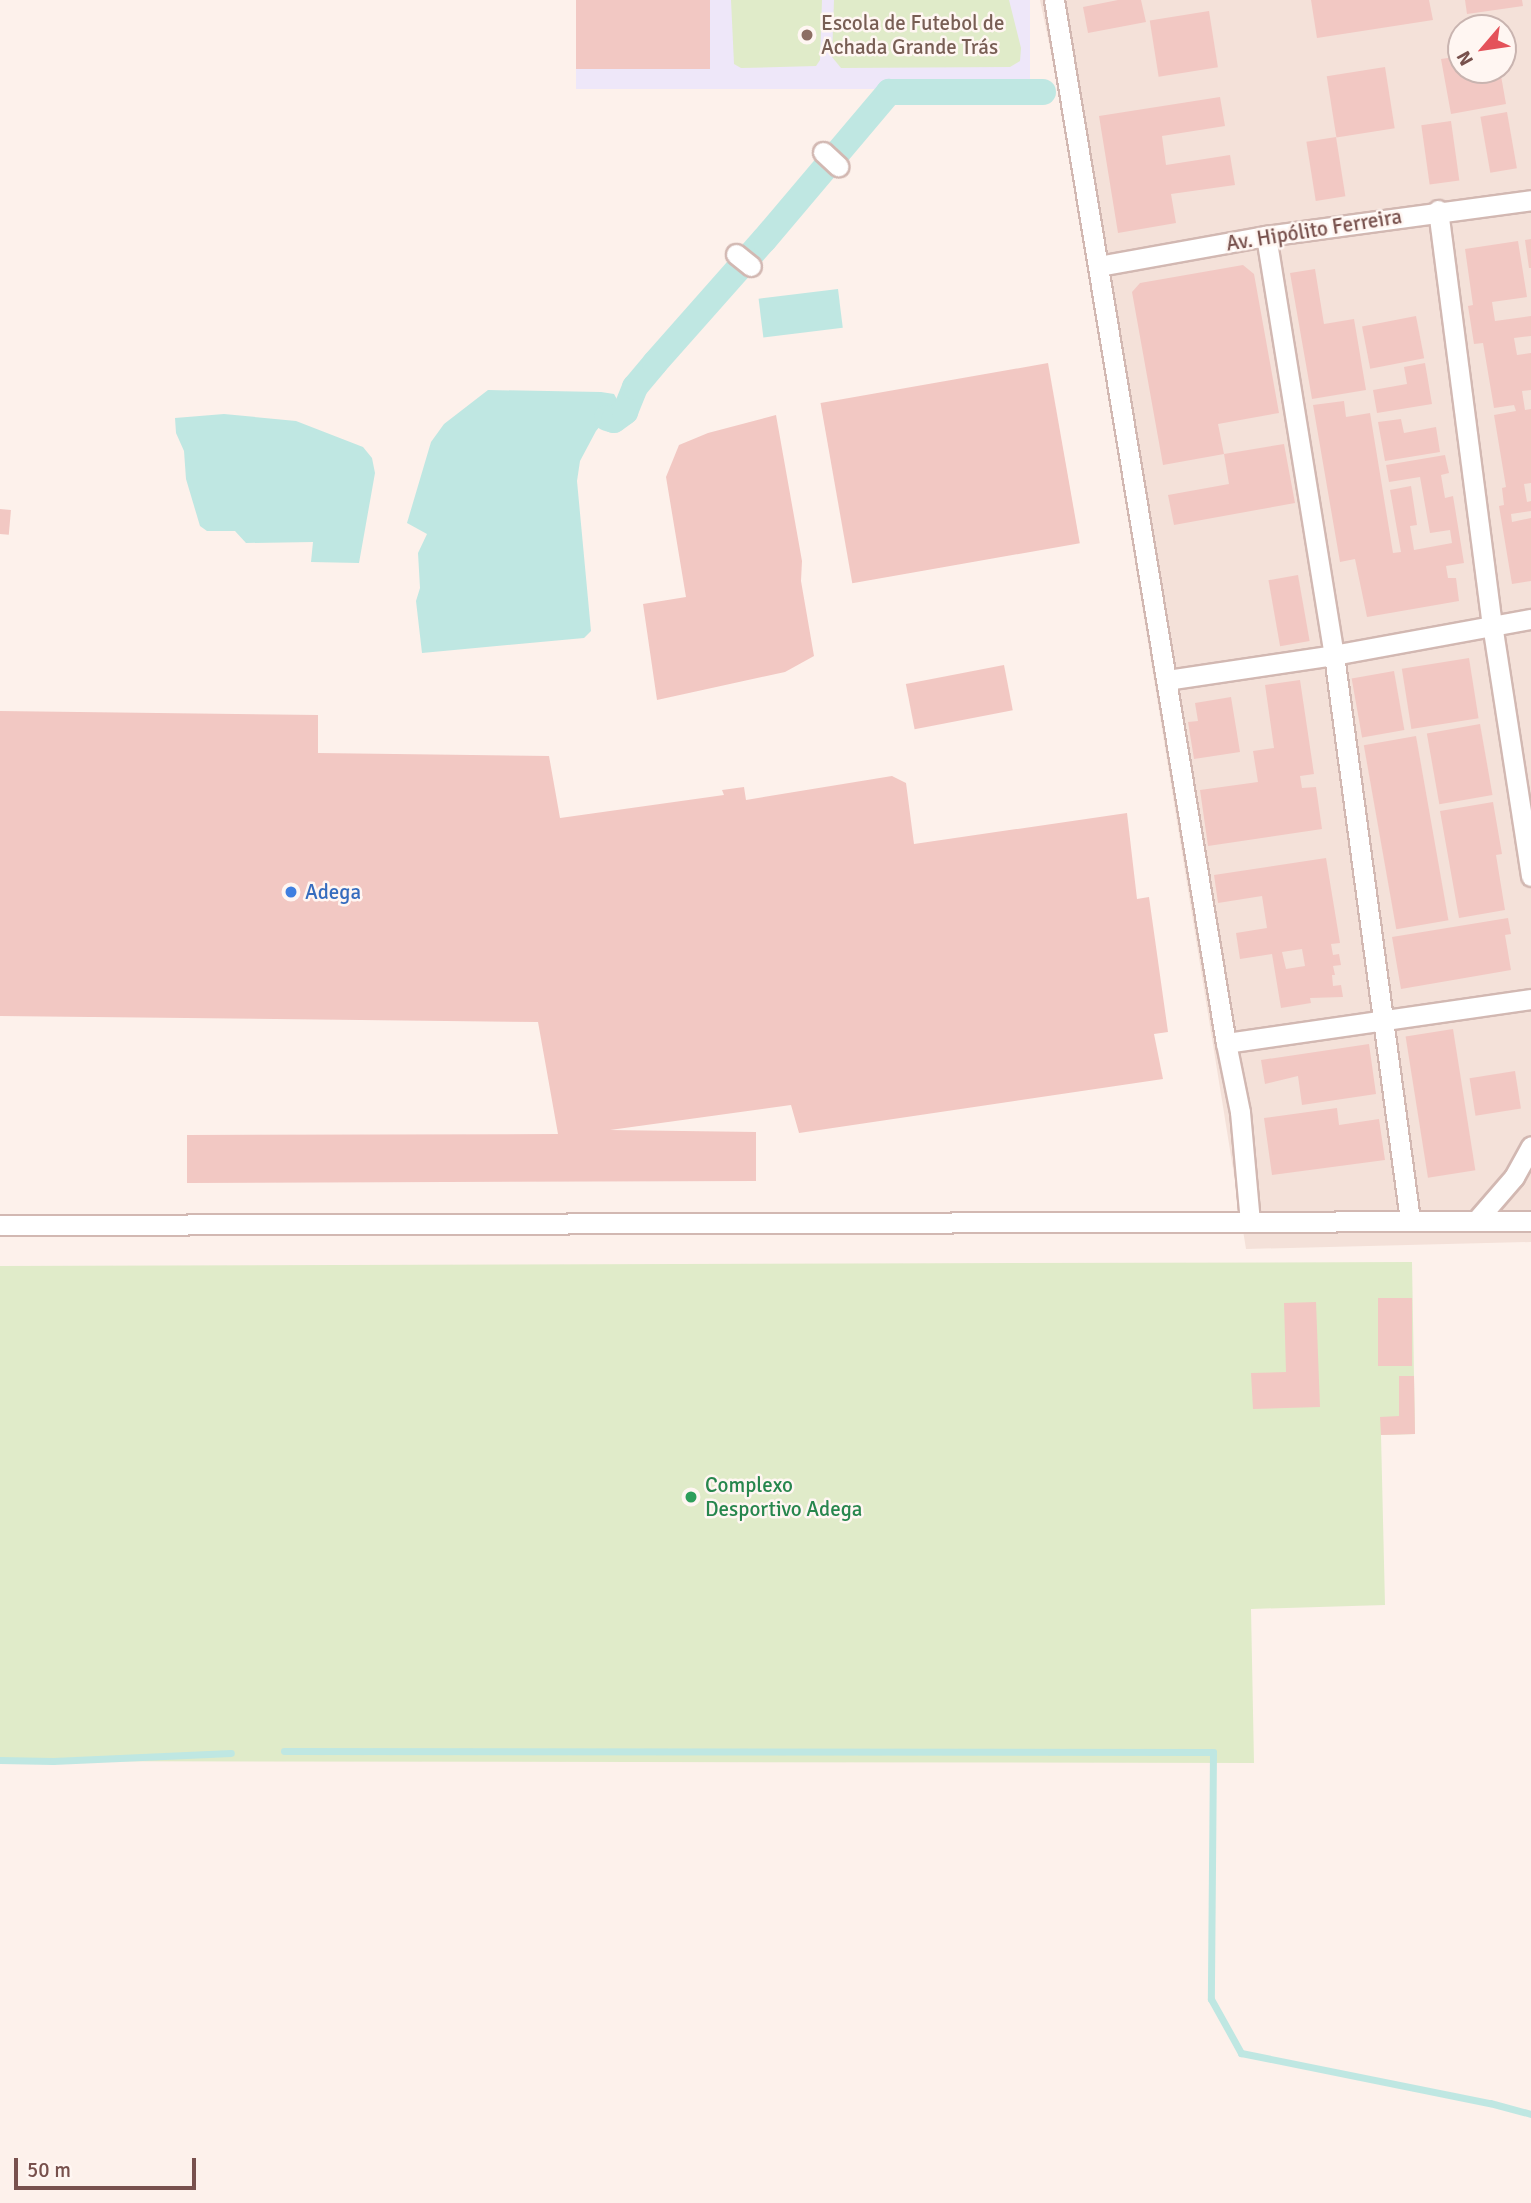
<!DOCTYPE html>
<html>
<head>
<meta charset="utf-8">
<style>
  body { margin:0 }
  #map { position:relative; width:1531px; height:2203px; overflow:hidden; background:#fdf1eb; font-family:Signika,sans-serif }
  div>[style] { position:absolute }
  .residential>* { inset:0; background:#f4e1d9 }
  .education>* { inset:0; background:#eee7f9; transform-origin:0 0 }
  .green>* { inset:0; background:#e0ebc9 }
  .water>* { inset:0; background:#bfe7e2; transform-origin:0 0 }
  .stream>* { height:7px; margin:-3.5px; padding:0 3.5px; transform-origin:3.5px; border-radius:3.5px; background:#bfe7e2 }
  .canal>* { height:26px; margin:-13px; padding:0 13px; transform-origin:13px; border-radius:13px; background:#bfe7e2 }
  .building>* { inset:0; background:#f2c8c3; transform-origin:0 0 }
  .roads { filter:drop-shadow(2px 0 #d2b8b2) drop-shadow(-2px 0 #d2b8b2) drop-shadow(0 2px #d2b8b2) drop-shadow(0 -2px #d2b8b2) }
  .minor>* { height:19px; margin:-9.5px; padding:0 9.5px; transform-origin:9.5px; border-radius:9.5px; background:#fff }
  .dots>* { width:19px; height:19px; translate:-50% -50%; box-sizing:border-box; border:4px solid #fff6f2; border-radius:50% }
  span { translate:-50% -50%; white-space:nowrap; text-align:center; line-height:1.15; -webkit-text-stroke:5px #fff6f2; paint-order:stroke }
  .education-label { font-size:21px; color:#785e54 }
  .left { translate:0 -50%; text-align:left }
  .street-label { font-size:21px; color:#78514d }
  .shop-label { font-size:21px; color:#366cbe }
  .leisure-label { font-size:21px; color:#27864d }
  .north { position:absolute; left:1447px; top:14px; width:70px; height:70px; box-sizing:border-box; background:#fff6f2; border:2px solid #c9b4b0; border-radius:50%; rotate:241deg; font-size:19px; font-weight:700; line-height:28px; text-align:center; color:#78514d }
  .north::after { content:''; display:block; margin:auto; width:24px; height:32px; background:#e4525a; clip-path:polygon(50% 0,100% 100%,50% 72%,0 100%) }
  .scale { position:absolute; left:14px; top:2158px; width:182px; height:32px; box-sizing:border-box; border:4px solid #78514d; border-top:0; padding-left:9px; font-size:21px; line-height:24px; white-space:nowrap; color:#78514d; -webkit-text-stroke:5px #fff6f2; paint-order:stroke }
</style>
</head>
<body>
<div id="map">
  <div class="residential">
    <div style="clip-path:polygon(evenodd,1040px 0,1531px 0,1531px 1242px,1246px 1249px,1059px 91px,1040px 0,1461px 28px,1503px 28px,1503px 70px,1461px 70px,1461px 28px)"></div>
  </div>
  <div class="education">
    <div style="left:576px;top:0;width:454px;height:89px"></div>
  </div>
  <div class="green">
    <div style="clip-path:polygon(731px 0,822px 0,820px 60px,816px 66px,741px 68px,734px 64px)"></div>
    <div style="clip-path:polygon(834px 0,1009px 0,1021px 48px,1020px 61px,1010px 67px,841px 68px,832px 57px)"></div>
    <div style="clip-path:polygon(1412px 1262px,1415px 1434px,1381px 1435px,1385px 1605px,1251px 1609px,1254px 1763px,0 1761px,0 1266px)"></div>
  </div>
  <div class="water">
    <div style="left:838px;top:289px;width:39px;height:80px;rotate:83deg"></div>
    <div style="clip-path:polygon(488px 390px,601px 392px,614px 394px,619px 403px,596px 431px,580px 461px,577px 481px,591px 631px,584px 638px,422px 653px,416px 601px,420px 588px,418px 553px,427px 534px,407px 523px,431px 442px,444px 424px)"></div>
    <div style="clip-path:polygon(224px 414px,296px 421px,363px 447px,372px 458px,375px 473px,359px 563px,311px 562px,313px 542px,246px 543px,235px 531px,207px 531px,200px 526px,186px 479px,184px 451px,176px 433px,175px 418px)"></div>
  </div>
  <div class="stream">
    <div style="left:284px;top:1751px;width:929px;rotate:0.06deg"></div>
    <div style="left:1213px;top:1752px;width:247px;rotate:90.5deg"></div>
    <div style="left:1211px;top:1999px;width:62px;rotate:60.9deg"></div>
    <div style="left:1241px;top:2053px;width:254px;rotate:11.4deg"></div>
    <div style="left:1490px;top:2103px;width:42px;rotate:15deg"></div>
    <div style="left:0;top:1760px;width:53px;rotate:1.1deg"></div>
    <div style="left:53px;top:1761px;width:178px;rotate:-2.6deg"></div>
  </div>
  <div class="canal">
    <div style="left:607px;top:418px;width:7px;rotate:16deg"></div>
    <div style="left:614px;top:420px;width:14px;rotate:-36deg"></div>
    <div style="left:625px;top:412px;width:27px;rotate:-68deg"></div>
    <div style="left:635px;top:387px;width:31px;rotate:-50deg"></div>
    <div style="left:655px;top:363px;width:164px;rotate:-48.5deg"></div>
    <div style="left:764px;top:240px;width:194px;rotate:-49.8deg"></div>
    <div style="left:889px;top:92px;width:154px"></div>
  </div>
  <div class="building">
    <div style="left:576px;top:0;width:134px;height:69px"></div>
    <div style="clip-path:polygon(1118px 0,1141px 0,1146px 22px,1088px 33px,1083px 7px)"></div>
    <div style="clip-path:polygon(1311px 0,1429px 0,1433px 20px,1317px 38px)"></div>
    <div style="clip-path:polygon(1465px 0,1522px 0,1523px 6px,1467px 14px)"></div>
    <div style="left:1209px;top:11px;width:57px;height:60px;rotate:81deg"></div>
    <div style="clip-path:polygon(1461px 56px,1461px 70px,1500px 70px,1506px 104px,1451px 114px,1441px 59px)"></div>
    <div style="left:1385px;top:67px;width:62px;height:59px;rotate:81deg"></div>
    <div style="clip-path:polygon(1220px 97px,1225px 126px,1162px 136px,1166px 165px,1230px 155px,1235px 185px,1171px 194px,1176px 223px,1118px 233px,1099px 116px)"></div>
    <div style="left:1507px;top:112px;width:57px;height:27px;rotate:80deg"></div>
    <div style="left:1451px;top:121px;width:60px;height:30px;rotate:82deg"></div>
    <div style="left:1336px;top:137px;width:60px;height:30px;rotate:81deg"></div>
    <div style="clip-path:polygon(1531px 239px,1531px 268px,1529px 268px,1525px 240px)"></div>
    <div style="clip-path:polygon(1518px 241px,1527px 297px,1492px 302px,1495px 321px,1531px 316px,1531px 336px,1514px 338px,1517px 355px,1531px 353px,1531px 390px,1522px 391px,1525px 410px,1531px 409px,1531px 483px,1524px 484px,1527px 502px,1531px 501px,1531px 511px,1511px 514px,1512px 522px,1531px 518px,1531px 581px,1512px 584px,1499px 506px,1504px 505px,1502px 488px,1506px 487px,1494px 415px,1516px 411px,1514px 405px,1494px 408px,1483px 343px,1474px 344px,1468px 306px,1473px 305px,1465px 249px)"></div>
    <div style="clip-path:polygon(1243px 265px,1254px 274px,1279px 413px,1218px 424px,1224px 454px,1163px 465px,1132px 292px,1140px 283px)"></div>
    <div style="clip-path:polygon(1315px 269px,1324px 324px,1354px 319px,1366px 390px,1312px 399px,1290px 273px)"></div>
    <div style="left:1416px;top:316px;width:43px;height:55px;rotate:79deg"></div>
    <div style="left:1048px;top:363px;width:183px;height:231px;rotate:80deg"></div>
    <div style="clip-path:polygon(1425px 363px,1432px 404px,1377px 413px,1373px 390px,1407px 384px,1404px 367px)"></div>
    <div style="clip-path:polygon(1344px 401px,1346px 417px,1370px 413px,1393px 553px,1401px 552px,1390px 490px,1411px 486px,1417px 525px,1410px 526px,1414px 550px,1452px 543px,1450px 530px,1430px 533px,1420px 477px,1389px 482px,1386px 465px,1445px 455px,1449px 473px,1441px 475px,1445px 498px,1453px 496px,1464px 563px,1446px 566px,1448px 578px,1456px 578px,1459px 601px,1367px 617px,1355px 559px,1340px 562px,1313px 405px)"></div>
    <div style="clip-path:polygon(776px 415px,802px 561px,801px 581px,814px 656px,785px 672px,657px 700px,643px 604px,686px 597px,666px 477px,679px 445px,708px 433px)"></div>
    <div style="clip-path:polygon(1401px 419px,1404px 433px,1436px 427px,1440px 452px,1385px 461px,1378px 422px)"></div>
    <div style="clip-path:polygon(1284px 444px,1295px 503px,1174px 525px,1168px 495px,1229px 484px,1224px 454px)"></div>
    <div style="left:0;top:509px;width:11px;height:25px;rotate:5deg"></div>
    <div style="left:1298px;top:575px;width:67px;height:30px;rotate:80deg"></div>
    <div style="left:1469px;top:658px;width:61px;height:68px;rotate:81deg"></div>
    <div style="left:1004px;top:665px;width:46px;height:100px;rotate:79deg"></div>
    <div style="left:1394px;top:671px;width:60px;height:43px;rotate:80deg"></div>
    <div style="clip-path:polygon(1300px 680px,1314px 774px,1300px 776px,1302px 788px,1316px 787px,1322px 829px,1208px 846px,1200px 790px,1258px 782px,1253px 751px,1274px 748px,1265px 685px)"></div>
    <div style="clip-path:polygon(1231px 697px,1240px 752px,1194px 759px,1188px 722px,1198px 721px,1195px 703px)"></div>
    <div style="clip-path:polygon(0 711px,318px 715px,318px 753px,549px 756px,560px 818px,724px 795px,722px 790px,744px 787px,746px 800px,892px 776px,906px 783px,914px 844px,1127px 813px,1137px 899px,1149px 897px,1168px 1032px,1154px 1034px,1163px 1079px,799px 1133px,791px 1105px,610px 1130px,756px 1132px,756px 1181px,187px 1183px,187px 1135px,558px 1134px,538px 1022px,0 1016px)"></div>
    <div style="left:1480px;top:724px;width:72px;height:54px;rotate:80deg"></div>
    <div style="left:1416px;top:736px;width:187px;height:53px;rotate:80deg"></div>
    <div style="clip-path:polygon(1493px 802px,1502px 854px,1496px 855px,1505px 910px,1459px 918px,1440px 811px)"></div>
    <div style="clip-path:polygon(evenodd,1326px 858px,1340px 943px,1331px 944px,1333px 955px,1339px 954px,1341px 965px,1333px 966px,1335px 975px,1332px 975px,1333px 986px,1341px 985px,1343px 997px,1310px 998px,1311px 1003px,1281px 1008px,1272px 954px,1240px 959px,1236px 933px,1267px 928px,1262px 896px,1218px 903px,1214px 875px,1326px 858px,1302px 949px,1305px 966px,1286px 969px,1282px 952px,1302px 949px)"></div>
    <div style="clip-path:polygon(1508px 918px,1511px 934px,1505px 935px,1511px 970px,1401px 989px,1392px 937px)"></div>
    <div style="left:1453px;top:1029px;width:143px;height:48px;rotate:81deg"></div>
    <div style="clip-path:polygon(1369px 1044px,1376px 1094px,1302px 1105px,1298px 1076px,1265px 1084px,1261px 1060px)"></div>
    <div style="left:1515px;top:1071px;width:38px;height:46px;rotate:81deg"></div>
    <div style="clip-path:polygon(1337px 1108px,1339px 1125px,1379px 1119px,1385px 1160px,1272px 1175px,1264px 1118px)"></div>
    <div style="left:1378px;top:1298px;width:34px;height:68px"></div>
    <div style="clip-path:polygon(1316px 1302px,1320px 1407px,1253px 1409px,1251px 1373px,1286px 1372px,1284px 1303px)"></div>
    <div style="clip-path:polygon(1399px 1376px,1414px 1376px,1415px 1434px,1381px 1435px,1380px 1417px,1399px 1416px)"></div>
  </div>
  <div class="roads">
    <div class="minor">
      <div style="left:1054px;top:0;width:1057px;rotate:80.64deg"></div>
      <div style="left:1226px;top:1043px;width:70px;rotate:78.5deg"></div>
      <div style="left:1240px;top:1112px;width:110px;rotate:84.8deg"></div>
      <div style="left:823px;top:152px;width:21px;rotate:43deg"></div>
      <div style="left:1438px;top:210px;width:418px;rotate:82.6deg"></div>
      <div style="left:1492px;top:624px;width:255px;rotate:81.2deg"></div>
      <div style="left:1266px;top:236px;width:424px;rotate:80.8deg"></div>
      <div style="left:1334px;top:655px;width:570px;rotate:82.34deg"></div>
      <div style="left:736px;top:254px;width:19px;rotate:39deg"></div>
      <div style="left:1099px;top:266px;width:170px;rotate:-10.2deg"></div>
      <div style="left:1266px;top:236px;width:267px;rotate:-7.7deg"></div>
      <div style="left:1167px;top:680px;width:169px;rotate:-8.5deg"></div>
      <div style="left:1334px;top:655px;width:200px;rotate:-10.4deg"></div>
      <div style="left:1226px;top:1043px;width:308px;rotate:-8.2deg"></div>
      <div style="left:1476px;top:1221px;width:58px;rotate:-49.2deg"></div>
      <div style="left:1514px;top:1177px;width:35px;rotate:-61deg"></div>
      <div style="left:0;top:1225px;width:1531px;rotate:-0.15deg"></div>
    </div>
  </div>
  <div class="dots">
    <div style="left:807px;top:35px;background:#8d6e63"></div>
    <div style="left:291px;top:892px;background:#3f7fe0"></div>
    <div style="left:691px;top:1497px;background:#2e9e5b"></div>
  </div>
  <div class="education-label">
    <span class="left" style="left:821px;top:35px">Escola de Futebol de<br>Achada Grande Trás</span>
  </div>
  <div class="street-label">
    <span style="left:1314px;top:230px;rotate:-9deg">Av. Hipólito Ferreira</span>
  </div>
  <div class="shop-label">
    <span class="left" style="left:305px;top:892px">Adega</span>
  </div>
  <div class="leisure-label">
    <span class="left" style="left:705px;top:1497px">Complexo<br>Desportivo Adega</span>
  </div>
  <div class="north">N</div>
  <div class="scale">50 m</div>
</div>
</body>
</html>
